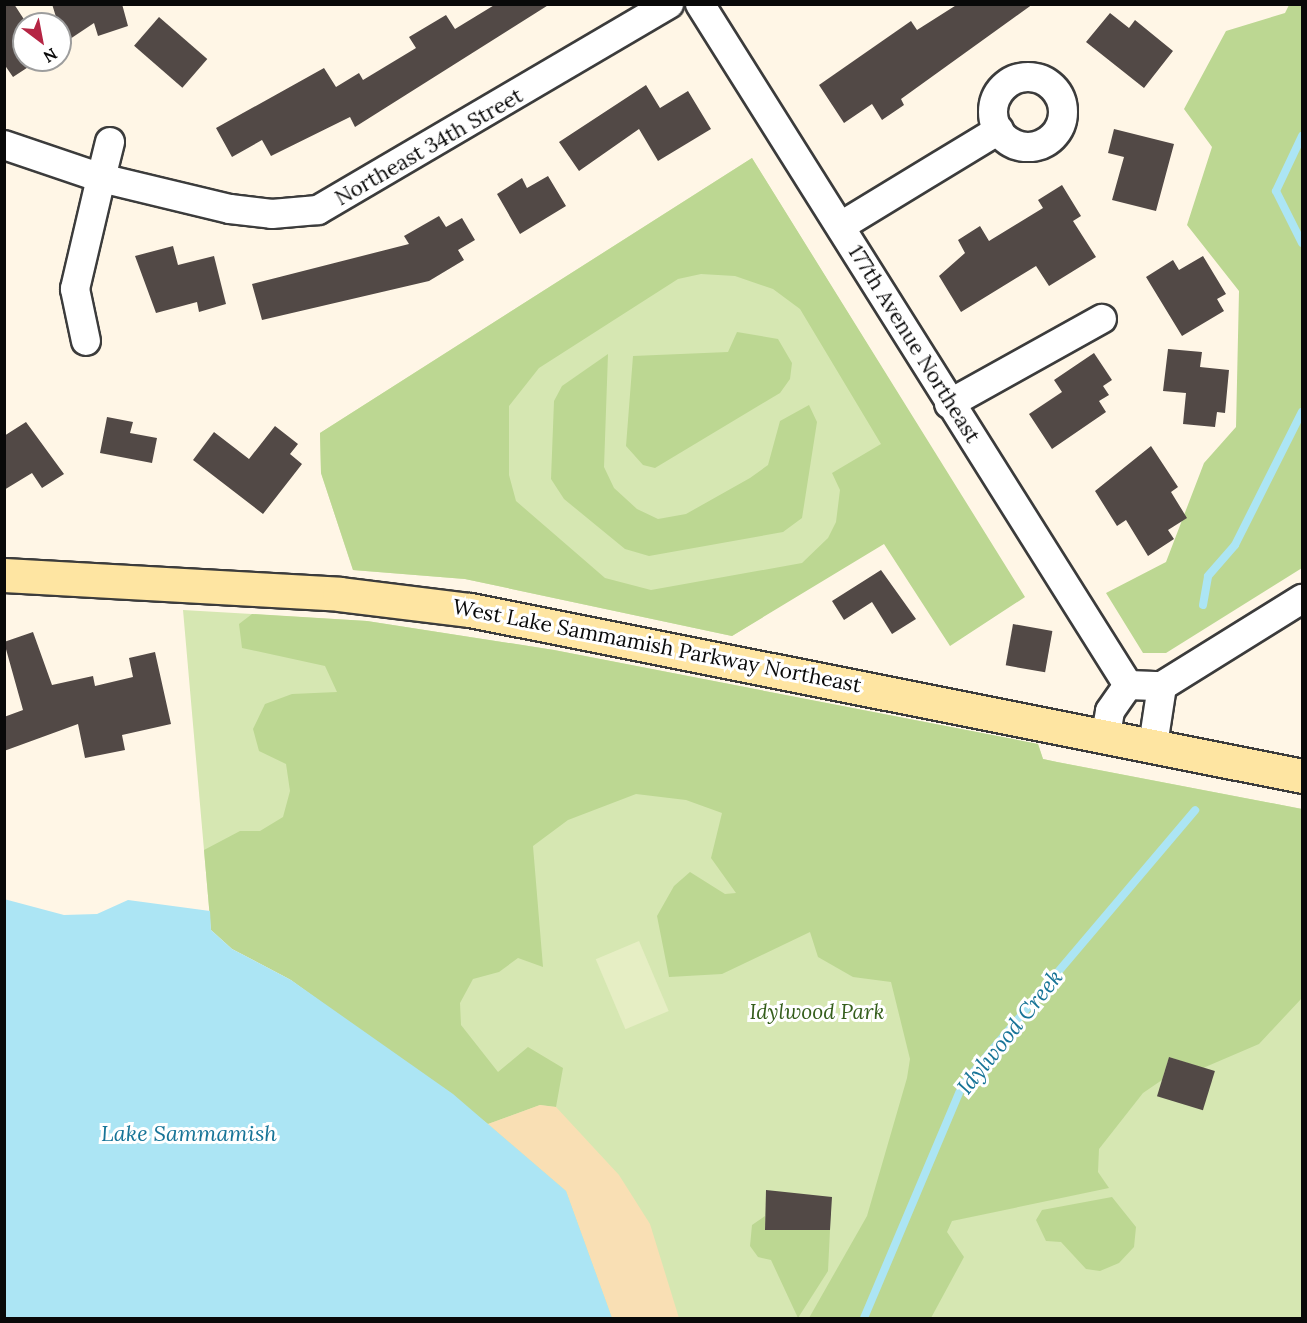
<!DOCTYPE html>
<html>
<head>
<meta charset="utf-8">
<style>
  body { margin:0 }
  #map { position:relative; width:1307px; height:1323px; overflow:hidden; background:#fff6e6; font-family:Lora,serif }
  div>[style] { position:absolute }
  .green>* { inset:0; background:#d6e7b2 }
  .forest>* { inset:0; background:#bcd792 }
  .sand>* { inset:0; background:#f9dfb4 }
  .pitch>* { inset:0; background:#e6eec4; transform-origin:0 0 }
  .water>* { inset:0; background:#ace5f4 }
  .stream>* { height:8px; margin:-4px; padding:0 4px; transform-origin:4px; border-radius:4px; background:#ace5f4 }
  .building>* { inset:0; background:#524946; transform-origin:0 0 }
  .roads { filter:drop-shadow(2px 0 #3c3c3c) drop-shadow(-2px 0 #3c3c3c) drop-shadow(0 2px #3c3c3c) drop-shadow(0 -2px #3c3c3c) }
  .minor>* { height:28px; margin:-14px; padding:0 14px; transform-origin:14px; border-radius:14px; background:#fff }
  .minor>.ring { margin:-14px; padding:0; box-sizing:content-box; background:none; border:28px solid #fff; border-radius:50% }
  .secondary>* { height:33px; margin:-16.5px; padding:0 16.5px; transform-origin:16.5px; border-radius:16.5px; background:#fee5a2 }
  span { translate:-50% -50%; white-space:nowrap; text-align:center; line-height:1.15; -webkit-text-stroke:6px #fff; paint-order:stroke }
  .street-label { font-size:21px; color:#090909 }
  .park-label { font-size:21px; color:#355e1c; font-style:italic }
  .water-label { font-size:22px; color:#177497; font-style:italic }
  .frame { position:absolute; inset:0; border:6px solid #090909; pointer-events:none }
  .north { position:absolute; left:12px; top:12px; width:60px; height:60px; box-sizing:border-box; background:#fff; border:2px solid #9d9d9d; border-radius:50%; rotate:148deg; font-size:16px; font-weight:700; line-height:24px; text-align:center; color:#090909 }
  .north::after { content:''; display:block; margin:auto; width:21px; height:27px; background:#b52544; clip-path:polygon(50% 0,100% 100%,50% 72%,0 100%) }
</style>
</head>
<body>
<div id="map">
  <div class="green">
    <div style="clip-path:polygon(752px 158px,960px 494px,732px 636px,465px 579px,353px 570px,321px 473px,320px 433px)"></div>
    <div style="clip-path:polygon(183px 610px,367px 621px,554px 650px,1038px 744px,1043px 759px,1057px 762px,1302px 809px,1302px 1318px,612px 1318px,488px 1124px,291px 980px,211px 930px)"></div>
  </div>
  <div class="forest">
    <div style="clip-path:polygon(1289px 5px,1302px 5px,1302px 568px,1166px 653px,1143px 653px,1106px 593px,1166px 562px,1204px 463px,1236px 427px,1239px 291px,1187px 225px,1212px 147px,1184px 109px,1226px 31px,1285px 13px)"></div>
    <div style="clip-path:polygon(evenodd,752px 158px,1025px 597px,950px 646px,884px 544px,732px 636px,465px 579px,353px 570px,321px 473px,320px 433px,752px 158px,701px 274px,735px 276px,773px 289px,800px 309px,881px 444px,832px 473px,840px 490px,836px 522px,828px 538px,802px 563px,651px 590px,605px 578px,516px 501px,509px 475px,509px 406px,539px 368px,678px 279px,701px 274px)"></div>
    <div style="clip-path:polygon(737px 332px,778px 339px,792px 363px,790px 379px,780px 393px,655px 468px,643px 465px,626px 446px,633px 356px,728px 352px)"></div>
    <div style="clip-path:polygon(608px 354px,604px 467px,614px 488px,637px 509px,658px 519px,686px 514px,750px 478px,768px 465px,780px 421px,809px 405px,817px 422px,802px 518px,783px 532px,649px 556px,625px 549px,564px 499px,551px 479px,554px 401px,562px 386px)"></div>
    <div style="clip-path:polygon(252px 614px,367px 621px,554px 650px,1038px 744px,1043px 759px,1057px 762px,1302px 809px,1302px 998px,1259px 1044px,1203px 1068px,1169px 1057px,1162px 1080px,1143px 1093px,1099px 1149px,1098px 1172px,1109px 1188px,952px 1221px,947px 1232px,964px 1257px,931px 1318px,809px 1318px,867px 1216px,907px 1078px,910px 1059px,891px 982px,853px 977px,818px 957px,810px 932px,722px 974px,669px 977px,657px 916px,674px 886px,690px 872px,725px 894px,736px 893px,711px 858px,722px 813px,686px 800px,636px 794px,568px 820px,533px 846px,543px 967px,518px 958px,499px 972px,473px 979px,460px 1003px,461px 1025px,498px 1072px,528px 1047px,563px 1068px,556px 1107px,540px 1105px,488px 1124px,291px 980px,232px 949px,211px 930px,204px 850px,240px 831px,260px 831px,283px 817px,290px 791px,286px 764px,259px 751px,253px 729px,265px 704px,292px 694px,337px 692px,325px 666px,242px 648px,239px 624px)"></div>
    <div style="clip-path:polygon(1112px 1197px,1136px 1227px,1134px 1247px,1119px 1263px,1100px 1271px,1086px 1269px,1061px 1242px,1046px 1241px,1036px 1220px,1042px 1210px)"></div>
    <div style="clip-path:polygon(765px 1216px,765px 1230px,830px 1230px,828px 1271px,798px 1318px,771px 1260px,758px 1257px,750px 1246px,752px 1225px)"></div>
  </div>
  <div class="sand">
    <div style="clip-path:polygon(540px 1105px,556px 1107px,619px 1175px,650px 1224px,679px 1318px,612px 1318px,566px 1191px,488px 1124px)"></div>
  </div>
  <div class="pitch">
    <div style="left:639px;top:941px;width:76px;height:47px;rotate:67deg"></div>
  </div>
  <div class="water">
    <div style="clip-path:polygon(4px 899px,64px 915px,97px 914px,128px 900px,210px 911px,211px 930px,232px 949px,291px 980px,453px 1094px,566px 1191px,612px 1318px,5px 1318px)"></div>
  </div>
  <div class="stream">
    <div style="left:1302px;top:136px;width:61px;rotate:115.3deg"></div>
    <div style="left:1276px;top:191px;width:58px;rotate:63.4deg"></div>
    <div style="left:1203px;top:605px;width:29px;rotate:-80deg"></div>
    <div style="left:1208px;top:576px;width:41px;rotate:-48.9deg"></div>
    <div style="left:1235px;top:545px;width:149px;rotate:-63.3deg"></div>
    <div style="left:864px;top:1318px;width:254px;rotate:-67.1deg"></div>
    <div style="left:963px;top:1084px;width:359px;rotate:-49.7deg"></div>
  </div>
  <div class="building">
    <div style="clip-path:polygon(4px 4px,14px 4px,27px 24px,24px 60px,39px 60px,13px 77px,4px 64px)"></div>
    <div style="clip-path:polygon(52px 4px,122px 4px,128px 26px,98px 36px,94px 23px,64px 43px)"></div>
    <div style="clip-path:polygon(496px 4px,550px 4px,355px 127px,350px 117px,271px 156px,262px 140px,232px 157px,216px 128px,324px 68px,336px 87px,359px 73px,363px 80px,416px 48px,409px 37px,446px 15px,455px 29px)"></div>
    <div style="clip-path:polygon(958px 4px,1033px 4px,901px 99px,904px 105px,882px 120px,872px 104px,844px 123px,819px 85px,911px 21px,917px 30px)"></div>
    <div style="clip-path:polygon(1110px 13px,1129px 28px,1135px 20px,1173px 51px,1144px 88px,1086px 42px)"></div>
    <div style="left:159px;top:17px;width:64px;height:38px;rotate:41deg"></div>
    <div style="clip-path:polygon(646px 85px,660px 108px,688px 91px,711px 129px,658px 161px,639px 129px,579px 171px,559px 142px)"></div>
    <div style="clip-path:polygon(1114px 129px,1174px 144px,1156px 211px,1112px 200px,1124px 157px,1108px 153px)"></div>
    <div style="clip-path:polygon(548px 176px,566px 206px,520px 234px,497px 194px,522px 178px,527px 188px)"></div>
    <div style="clip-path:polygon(1062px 185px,1081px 216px,1073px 221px,1096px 257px,1049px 286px,1036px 266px,961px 312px,939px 276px,965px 253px,958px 240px,980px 226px,989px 241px,1043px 208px,1038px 200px)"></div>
    <div style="clip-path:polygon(439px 216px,446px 227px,462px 218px,475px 240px,458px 250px,464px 260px,429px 281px,262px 320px,252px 284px,409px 244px,404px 236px)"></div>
    <div style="clip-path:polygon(173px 246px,178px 265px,214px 256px,226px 304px,199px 312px,197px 302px,156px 313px,135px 256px)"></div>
    <div style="clip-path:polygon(1203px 256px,1226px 294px,1217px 299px,1224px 311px,1182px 336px,1146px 277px,1173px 260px,1179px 270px)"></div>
    <div style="clip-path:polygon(1168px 349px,1202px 352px,1200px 367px,1229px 370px,1225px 413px,1217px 412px,1215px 427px,1183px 424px,1186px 393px,1163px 391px)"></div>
    <div style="clip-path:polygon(1094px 353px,1112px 380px,1103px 386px,1109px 395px,1099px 401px,1106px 412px,1052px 449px,1029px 414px,1062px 392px,1054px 380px)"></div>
    <div style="clip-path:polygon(107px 417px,133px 422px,130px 433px,157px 438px,152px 463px,100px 453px)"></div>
    <div style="clip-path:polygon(26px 422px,64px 474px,42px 488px,32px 473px,4px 490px,4px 436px)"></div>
    <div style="clip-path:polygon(275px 426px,298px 444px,290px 454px,302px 464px,263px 514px,193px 460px,214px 432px,249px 459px)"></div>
    <div style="clip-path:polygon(1151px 446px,1178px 487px,1171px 492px,1187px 518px,1168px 530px,1174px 539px,1148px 556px,1126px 520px,1117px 526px,1095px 491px)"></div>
    <div style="clip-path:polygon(881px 570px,916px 619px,892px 634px,872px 602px,844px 620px,832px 601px)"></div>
    <div style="left:1013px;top:624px;width:40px;height:42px;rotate:10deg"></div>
    <div style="clip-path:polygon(33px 632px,52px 685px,93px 676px,95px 686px,133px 677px,129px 658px,155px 652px,171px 724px,122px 735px,125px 750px,85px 758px,78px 724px,4px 751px,4px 717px,23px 710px,4px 642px)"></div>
    <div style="left:1169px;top:1057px;width:48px;height:41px;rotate:17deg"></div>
    <div style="clip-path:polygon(766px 1190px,832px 1197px,830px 1230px,765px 1230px)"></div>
  </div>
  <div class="roads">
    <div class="minor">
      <div style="left:700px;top:4px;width:804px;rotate:57.85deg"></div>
      <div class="ring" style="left:993px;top:77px;width:42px;height:42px"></div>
      <div style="left:110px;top:142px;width:37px;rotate:104deg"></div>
      <div style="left:101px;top:178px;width:133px;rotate:13.5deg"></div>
      <div style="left:230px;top:209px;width:42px;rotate:6.8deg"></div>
      <div style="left:272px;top:214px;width:46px;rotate:-5deg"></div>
      <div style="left:318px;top:210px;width:407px;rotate:-30.4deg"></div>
      <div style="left:4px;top:145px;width:102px;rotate:18.8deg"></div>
      <div style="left:101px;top:178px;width:114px;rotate:103.2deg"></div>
      <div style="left:75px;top:289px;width:53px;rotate:78.1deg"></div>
      <div style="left:841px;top:226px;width:185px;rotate:-31.3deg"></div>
      <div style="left:949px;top:404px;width:175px;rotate:-29.1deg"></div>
      <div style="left:1128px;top:685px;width:34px;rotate:2deg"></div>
      <div style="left:1162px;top:686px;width:165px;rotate:-31.9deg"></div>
      <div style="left:1106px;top:734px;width:23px;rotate:-80deg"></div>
      <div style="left:1110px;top:711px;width:32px;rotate:-55deg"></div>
      <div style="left:1153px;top:745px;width:60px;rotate:-81.3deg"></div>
    </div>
    <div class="secondary">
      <div style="left:4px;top:575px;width:336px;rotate:3.2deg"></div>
      <div style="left:339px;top:594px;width:132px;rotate:7deg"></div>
      <div style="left:470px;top:610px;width:848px;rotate:11.28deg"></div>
    </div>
  </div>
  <div class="street-label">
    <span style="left:429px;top:147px;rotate:-30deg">Northeast 34th Street</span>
    <span style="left:914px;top:344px;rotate:58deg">177th Avenue Northeast</span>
    <span style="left:657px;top:646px;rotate:11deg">West Lake Sammamish Parkway Northeast</span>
  </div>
  <div class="park-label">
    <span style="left:817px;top:1012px">Idylwood Park</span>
  </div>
  <div class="water-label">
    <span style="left:1010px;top:1032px;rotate:-51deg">Idylwood Creek</span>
    <span style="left:189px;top:1134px">Lake Sammamish</span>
  </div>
  <div class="frame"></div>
  <div class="north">N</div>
</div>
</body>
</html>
